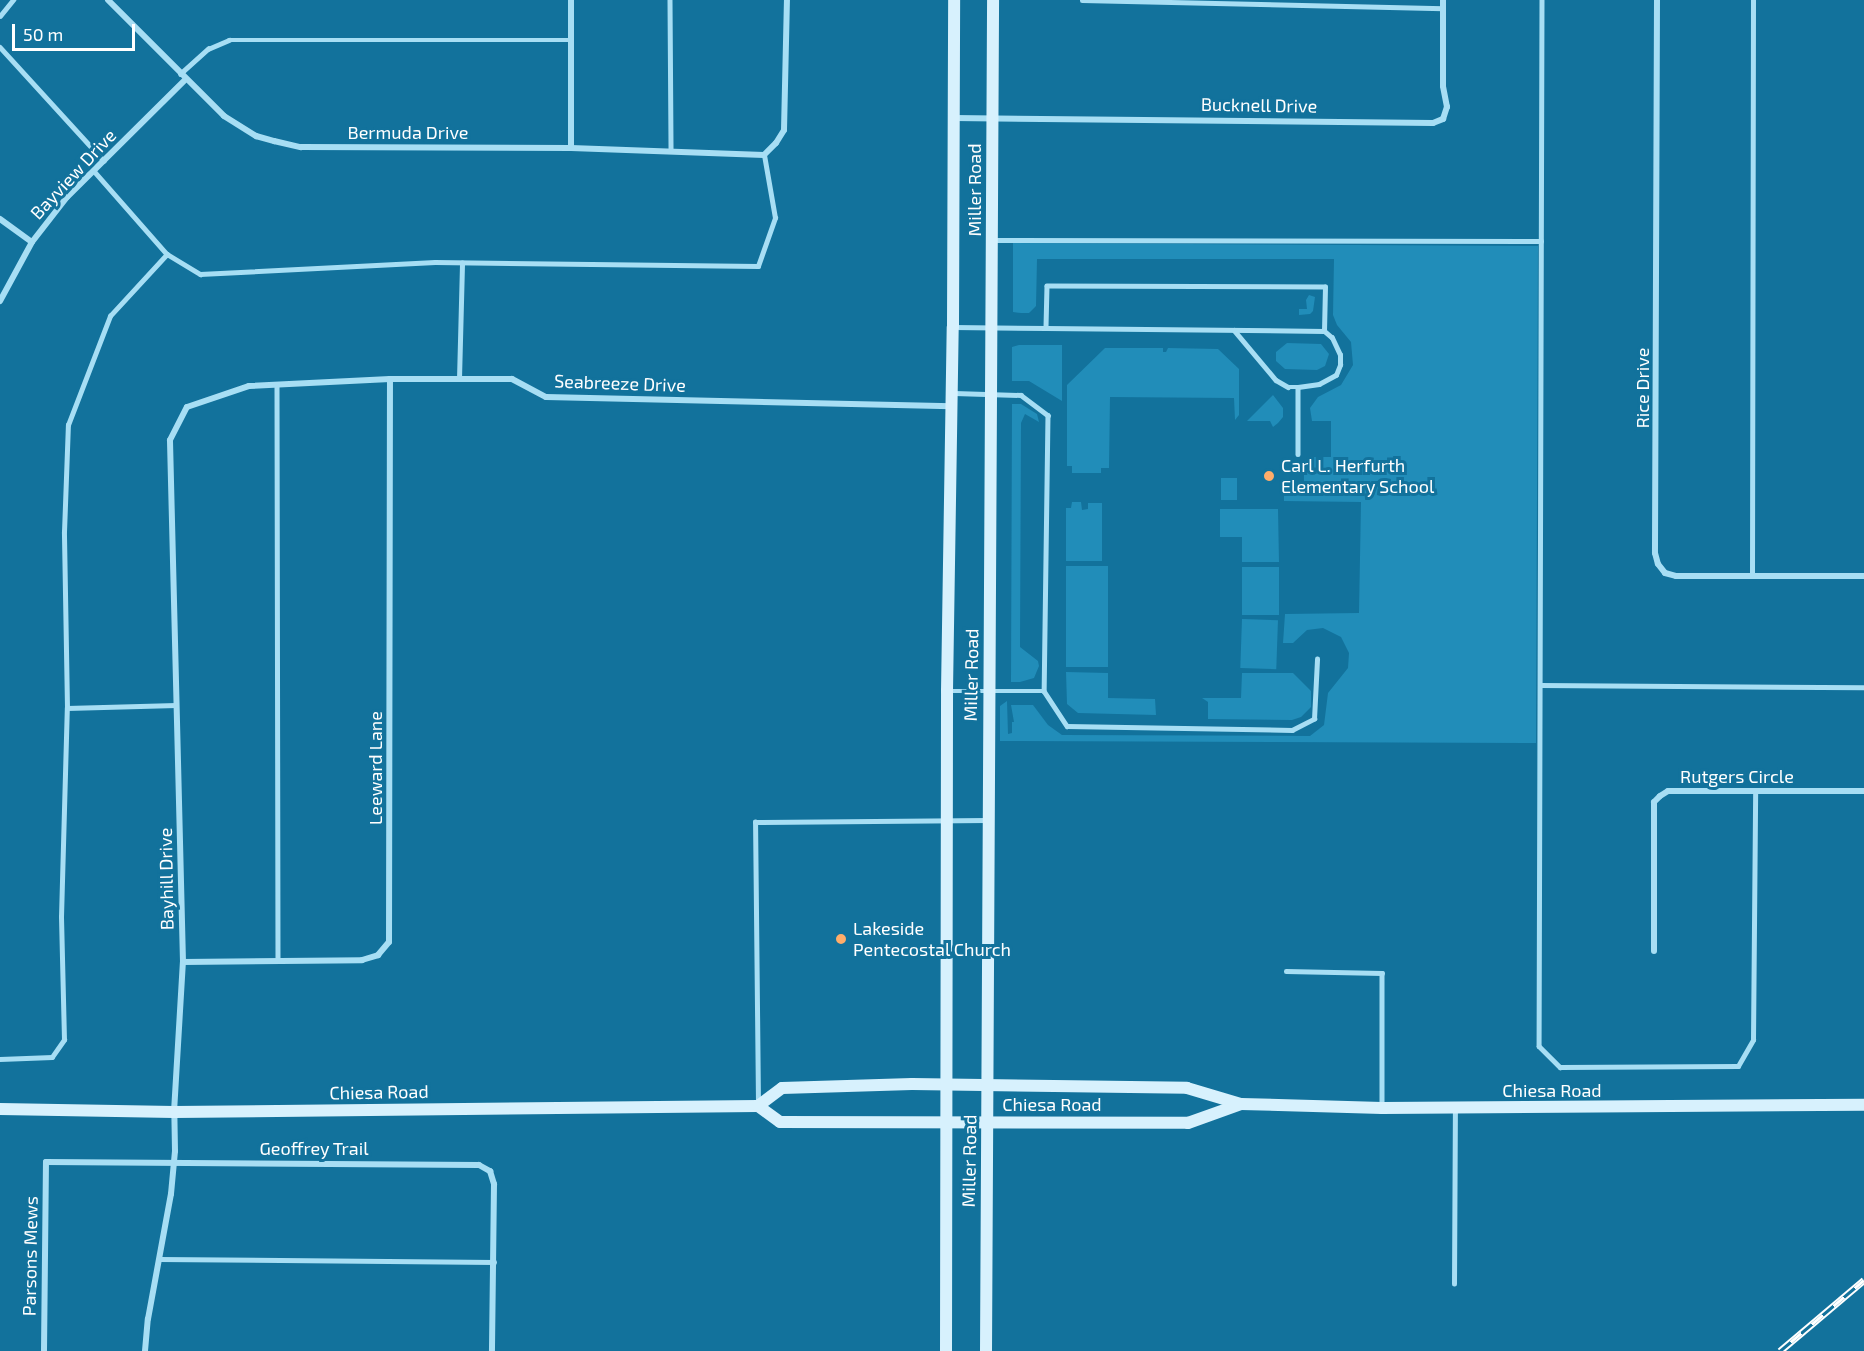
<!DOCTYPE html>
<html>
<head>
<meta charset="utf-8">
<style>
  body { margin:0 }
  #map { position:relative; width:1864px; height:1351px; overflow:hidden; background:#12729c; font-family:"Exo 2",sans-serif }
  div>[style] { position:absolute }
  .green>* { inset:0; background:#218db9; transform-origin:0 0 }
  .lane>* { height:4.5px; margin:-2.25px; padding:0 2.25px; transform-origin:2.25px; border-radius:2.25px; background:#a7def4 }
  .street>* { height:6px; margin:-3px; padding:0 3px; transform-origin:3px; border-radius:3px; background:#a7def4 }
  .secondary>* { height:12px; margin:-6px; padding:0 6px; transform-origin:6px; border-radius:6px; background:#d7f1fd }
  .rail>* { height:7px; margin-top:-3.5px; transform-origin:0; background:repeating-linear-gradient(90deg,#12729c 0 14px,#fff 0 28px); box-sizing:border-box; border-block:2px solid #fff }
  .dots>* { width:16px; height:16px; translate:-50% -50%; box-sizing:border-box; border:3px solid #12729c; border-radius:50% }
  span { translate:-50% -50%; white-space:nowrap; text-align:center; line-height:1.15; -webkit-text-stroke:6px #12729c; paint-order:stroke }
  .street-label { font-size:18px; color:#fff }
  .poi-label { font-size:18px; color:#fff }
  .left { translate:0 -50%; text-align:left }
  .scale { position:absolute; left:12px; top:24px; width:123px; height:27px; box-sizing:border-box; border:3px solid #fff; border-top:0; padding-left:8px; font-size:18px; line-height:21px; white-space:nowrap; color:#fff; -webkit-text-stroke:4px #12729c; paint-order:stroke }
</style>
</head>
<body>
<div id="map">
  <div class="green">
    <div style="clip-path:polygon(1013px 243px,1538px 246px,1536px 743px,1000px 741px,1000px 706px,1007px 701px,1008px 734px,1012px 733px,1012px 722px,1014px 722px,1011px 705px,1033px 705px,1048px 725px,1062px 735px,1310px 736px,1324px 725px,1328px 693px,1348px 668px,1349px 653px,1341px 637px,1323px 628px,1307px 630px,1293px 643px,1283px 643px,1285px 614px,1359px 613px,1361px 502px,1284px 501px,1284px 484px,1304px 483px,1304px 473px,1309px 472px,1309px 457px,1331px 457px,1331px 421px,1312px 421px,1310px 408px,1318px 397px,1341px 385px,1353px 365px,1351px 342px,1337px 325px,1333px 315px,1334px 259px,1037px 259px,1036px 306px,1029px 313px,1021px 313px,1013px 312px)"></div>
    <div style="clip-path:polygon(1309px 295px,1315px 297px,1313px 311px,1310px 314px,1299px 315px,1299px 309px,1307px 309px,1306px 300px)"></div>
    <div style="clip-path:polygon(1287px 343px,1321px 344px,1329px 354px,1325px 366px,1317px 370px,1285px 369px,1276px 361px,1276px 352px)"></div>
    <div style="clip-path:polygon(1019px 345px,1062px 345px,1062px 401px,1029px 381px,1012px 381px,1012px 347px)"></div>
    <div style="clip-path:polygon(1105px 348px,1163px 348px,1163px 352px,1166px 352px,1168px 348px,1218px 349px,1239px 369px,1239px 415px,1235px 420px,1234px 398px,1110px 397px,1109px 468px,1101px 468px,1101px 473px,1072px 473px,1072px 466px,1067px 466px,1067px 385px)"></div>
    <div style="clip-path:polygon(1273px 395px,1283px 408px,1283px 417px,1278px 423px,1273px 427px,1270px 421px,1247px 421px)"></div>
    <div style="clip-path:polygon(1012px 404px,1021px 404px,1037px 414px,1039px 422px,1025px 414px,1021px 423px,1020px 647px,1038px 661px,1039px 666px,1034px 678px,1020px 682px,1011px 682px)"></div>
    <div style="left:1221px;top:478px;width:16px;height:22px"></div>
    <div style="clip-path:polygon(1072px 502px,1081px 502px,1082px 510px,1088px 509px,1088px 503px,1102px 503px,1102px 561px,1066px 561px,1066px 508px,1071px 508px)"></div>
    <div style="clip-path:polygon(1220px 509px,1278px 509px,1279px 562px,1242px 562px,1242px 537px,1220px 537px)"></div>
    <div style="left:1066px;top:566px;width:42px;height:101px"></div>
    <div style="left:1242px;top:567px;width:37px;height:48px"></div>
    <div style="left:1242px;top:619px;width:36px;height:49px;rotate:2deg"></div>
    <div style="clip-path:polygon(1066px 672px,1108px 673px,1108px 698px,1155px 699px,1156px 715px,1078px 713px,1067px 704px)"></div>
    <div style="clip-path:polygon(1242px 673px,1293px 673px,1311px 691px,1311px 707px,1301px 717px,1292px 720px,1208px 719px,1208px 702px,1202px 698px,1241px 698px)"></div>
  </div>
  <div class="lane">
    <div style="left:670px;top:0;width:151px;rotate:89.6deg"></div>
    <div style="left:1082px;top:0;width:361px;rotate:1.3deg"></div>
    <div style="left:1542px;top:0;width:1046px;rotate:90.16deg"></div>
    <div style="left:1539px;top:1046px;width:30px;rotate:45deg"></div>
    <div style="left:1560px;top:1067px;width:178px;rotate:-0.3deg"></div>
    <div style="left:1738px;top:1066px;width:30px;rotate:-60deg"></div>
    <div style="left:1753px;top:1040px;width:249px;rotate:-89.5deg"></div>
    <div style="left:0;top:16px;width:21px;rotate:-51deg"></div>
    <div style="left:0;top:47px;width:154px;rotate:47.6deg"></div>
    <div style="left:180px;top:74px;width:38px;rotate:-42deg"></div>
    <div style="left:208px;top:49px;width:23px;rotate:-23deg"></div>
    <div style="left:229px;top:40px;width:342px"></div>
    <div style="left:94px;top:171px;width:111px;rotate:48.7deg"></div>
    <div style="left:992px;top:240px;width:549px;rotate:0.1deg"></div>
    <div style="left:953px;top:327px;width:93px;rotate:0.6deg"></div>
    <div style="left:1046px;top:328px;width:278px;rotate:0.6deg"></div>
    <div style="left:1324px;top:331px;width:44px;rotate:-88.7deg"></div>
    <div style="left:1325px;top:287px;width:278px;rotate:-179.8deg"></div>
    <div style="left:1047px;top:286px;width:42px;rotate:91.4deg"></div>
    <div style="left:1234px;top:330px;width:65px;rotate:50deg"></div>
    <div style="left:1276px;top:380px;width:14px;rotate:30deg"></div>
    <div style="left:1288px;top:387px;width:10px"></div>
    <div style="left:1298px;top:387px;width:21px;rotate:-8deg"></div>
    <div style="left:1319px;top:384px;width:19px;rotate:-28deg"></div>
    <div style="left:1336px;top:375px;width:11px;rotate:-68deg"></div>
    <div style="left:1340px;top:365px;width:10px;rotate:-90deg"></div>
    <div style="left:1340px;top:355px;width:19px;rotate:-115deg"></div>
    <div style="left:1332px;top:338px;width:11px;rotate:-139deg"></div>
    <div style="left:459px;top:379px;width:116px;rotate:-88.5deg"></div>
    <div style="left:277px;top:384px;width:577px;rotate:89.9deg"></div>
    <div style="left:1298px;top:387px;width:67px;rotate:90deg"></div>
    <div style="left:954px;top:393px;width:67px;rotate:1.7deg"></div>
    <div style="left:1021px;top:395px;width:34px;rotate:37deg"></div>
    <div style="left:1048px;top:415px;width:276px;rotate:90.8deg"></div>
    <div style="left:1044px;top:691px;width:42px;rotate:56.7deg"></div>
    <div style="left:1067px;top:726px;width:225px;rotate:1deg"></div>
    <div style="left:1292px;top:730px;width:25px;rotate:-27deg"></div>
    <div style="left:1314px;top:719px;width:60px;rotate:-87.1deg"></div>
    <div style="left:1752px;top:576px;width:576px;rotate:-89.9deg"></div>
    <div style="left:1540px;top:685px;width:324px;rotate:0.4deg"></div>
    <div style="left:947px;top:691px;width:97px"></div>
    <div style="left:67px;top:708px;width:109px;rotate:-1.6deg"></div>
    <div style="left:1286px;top:971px;width:96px;rotate:1.2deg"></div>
    <div style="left:1382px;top:973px;width:135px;rotate:90deg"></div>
    <div style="left:0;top:1059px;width:52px;rotate:-2.2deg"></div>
    <div style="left:52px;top:1057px;width:21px;rotate:-55deg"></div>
    <div style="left:64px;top:1040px;width:123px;rotate:-91.4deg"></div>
    <div style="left:61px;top:917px;width:209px;rotate:-88.4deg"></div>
    <div style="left:67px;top:708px;width:176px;rotate:-91deg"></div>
    <div style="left:64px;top:532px;width:107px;rotate:-87.9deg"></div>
    <div style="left:68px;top:425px;width:117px;rotate:-68.9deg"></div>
    <div style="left:110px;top:316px;width:84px;rotate:-47.4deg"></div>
    <div style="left:167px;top:254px;width:39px;rotate:31deg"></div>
    <div style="left:200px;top:274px;width:235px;rotate:-2.9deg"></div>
    <div style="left:435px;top:262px;width:323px;rotate:0.7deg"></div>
    <div style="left:758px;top:266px;width:51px;rotate:-70.5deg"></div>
    <div style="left:775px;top:218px;width:64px;rotate:-99.9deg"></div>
    <div style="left:758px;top:1103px;width:281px;rotate:-90.6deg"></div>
    <div style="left:755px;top:822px;width:232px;rotate:-0.5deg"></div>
    <div style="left:159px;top:1259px;width:335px;rotate:0.5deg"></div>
    <div style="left:1454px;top:1284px;width:176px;rotate:-89.7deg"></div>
  </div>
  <div class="street">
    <div style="left:108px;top:0;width:164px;rotate:45deg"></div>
    <div style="left:224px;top:116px;width:38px;rotate:32deg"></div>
    <div style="left:256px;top:136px;width:19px;rotate:16deg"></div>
    <div style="left:274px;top:141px;width:28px;rotate:13deg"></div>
    <div style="left:301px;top:147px;width:270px;rotate:0.2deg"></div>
    <div style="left:571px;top:148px;width:193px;rotate:2.1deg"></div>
    <div style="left:764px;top:155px;width:17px;rotate:-45deg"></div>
    <div style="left:776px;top:143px;width:15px;rotate:-58deg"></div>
    <div style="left:784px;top:130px;width:130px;rotate:-88.7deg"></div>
    <div style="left:571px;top:0;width:148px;rotate:90deg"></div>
    <div style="left:1657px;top:0;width:553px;rotate:90.21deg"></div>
    <div style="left:1655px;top:553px;width:11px;rotate:75deg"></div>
    <div style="left:1658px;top:564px;width:11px;rotate:52deg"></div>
    <div style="left:1665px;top:573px;width:11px;rotate:15deg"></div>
    <div style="left:1676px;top:576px;width:188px"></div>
    <div style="left:954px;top:118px;width:479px;rotate:0.6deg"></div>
    <div style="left:1433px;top:123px;width:11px;rotate:-22deg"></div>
    <div style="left:1443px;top:119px;width:13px;rotate:-72deg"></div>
    <div style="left:1447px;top:107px;width:21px;rotate:-101deg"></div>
    <div style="left:1443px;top:86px;width:86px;rotate:-90deg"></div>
    <div style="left:0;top:219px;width:39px;rotate:36deg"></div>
    <div style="left:0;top:301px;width:67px;rotate:-61.5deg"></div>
    <div style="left:32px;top:242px;width:57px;rotate:-52.1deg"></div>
    <div style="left:67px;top:197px;width:166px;rotate:-44.8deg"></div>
    <div style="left:1654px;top:951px;width:149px;rotate:-90deg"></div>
    <div style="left:1654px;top:802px;width:8px;rotate:-45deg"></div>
    <div style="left:1660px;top:796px;width:9px;rotate:-32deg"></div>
    <div style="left:1668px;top:791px;width:196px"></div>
    <div style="left:183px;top:962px;width:179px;rotate:-0.6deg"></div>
    <div style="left:362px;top:960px;width:17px;rotate:-17deg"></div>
    <div style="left:378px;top:955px;width:17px;rotate:-50deg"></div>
    <div style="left:389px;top:942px;width:563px;rotate:-89.9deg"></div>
    <div style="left:44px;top:1351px;width:189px;rotate:-89.4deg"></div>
    <div style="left:46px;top:1162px;width:433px;rotate:0.4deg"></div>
    <div style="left:479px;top:1165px;width:13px;rotate:29deg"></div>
    <div style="left:490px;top:1171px;width:14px;rotate:73deg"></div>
    <div style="left:494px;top:1184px;width:167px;rotate:90.7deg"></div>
    <div style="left:145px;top:1351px;width:32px;rotate:-85deg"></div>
    <div style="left:148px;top:1319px;width:127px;rotate:-79.6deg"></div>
    <div style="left:171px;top:1194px;width:43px;rotate:-84.7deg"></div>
    <div style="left:175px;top:1151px;width:39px;rotate:-91deg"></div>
    <div style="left:174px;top:1112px;width:150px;rotate:-86.6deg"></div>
    <div style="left:183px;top:962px;width:522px;rotate:-91.43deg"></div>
    <div style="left:170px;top:440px;width:37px;rotate:-63deg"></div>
    <div style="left:187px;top:407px;width:65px;rotate:-18.7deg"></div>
    <div style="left:249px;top:386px;width:141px;rotate:-2.8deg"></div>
    <div style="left:390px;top:379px;width:122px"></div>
    <div style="left:512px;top:379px;width:38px;rotate:28deg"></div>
    <div style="left:546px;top:397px;width:406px;rotate:1.3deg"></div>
  </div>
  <div class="secondary">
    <div style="left:758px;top:1106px;width:30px;rotate:-37deg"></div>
    <div style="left:782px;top:1088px;width:130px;rotate:-1.8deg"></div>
    <div style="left:912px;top:1084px;width:275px;rotate:0.8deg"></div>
    <div style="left:1187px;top:1088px;width:56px;rotate:16.5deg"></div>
    <div style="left:1241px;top:1104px;width:141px;rotate:1.6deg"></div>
    <div style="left:1382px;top:1108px;width:482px;rotate:-0.4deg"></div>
    <div style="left:0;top:1109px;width:174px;rotate:1deg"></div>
    <div style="left:174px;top:1112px;width:584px;rotate:-0.59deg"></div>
    <div style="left:758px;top:1106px;width:27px;rotate:36deg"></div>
    <div style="left:780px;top:1122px;width:408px;rotate:0.1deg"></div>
    <div style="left:1188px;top:1123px;width:56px;rotate:-19.7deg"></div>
    <div style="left:946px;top:1351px;width:660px;rotate:-89.91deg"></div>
    <div style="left:947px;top:691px;width:364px;rotate:-89.1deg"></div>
    <div style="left:953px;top:327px;width:327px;rotate:-89.8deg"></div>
    <div style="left:986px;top:1351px;width:1351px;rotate:-89.7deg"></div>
  </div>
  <div class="rail">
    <div style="left:1780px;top:1351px;width:110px;rotate:-40.2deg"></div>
  </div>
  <div class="dots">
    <div style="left:1269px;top:476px;background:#ffad6a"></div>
    <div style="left:841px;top:939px;background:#ffad6a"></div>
  </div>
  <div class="street-label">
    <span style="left:1259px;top:105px;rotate:1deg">Bucknell Drive</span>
    <span style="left:408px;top:132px">Bermuda Drive</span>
    <span style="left:73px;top:174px;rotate:-47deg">Bayview Drive</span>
    <span style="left:974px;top:190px;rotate:-90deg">Miller Road</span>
    <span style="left:620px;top:383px;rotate:2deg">Seabreeze Drive</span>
    <span style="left:1642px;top:388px;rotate:-90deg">Rice Drive</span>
    <span style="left:971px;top:675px;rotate:-89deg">Miller Road</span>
    <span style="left:375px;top:768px;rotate:-90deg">Leeward Lane</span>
    <span style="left:1737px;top:776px">Rutgers Circle</span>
    <span style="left:166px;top:879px;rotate:-91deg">Bayhill Drive</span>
    <span style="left:1552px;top:1090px">Chiesa Road</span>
    <span style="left:379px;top:1092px;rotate:-1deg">Chiesa Road</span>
    <span style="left:1052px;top:1104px">Chiesa Road</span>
    <span style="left:314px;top:1148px">Geoffrey Trail</span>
    <span style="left:969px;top:1161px;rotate:-89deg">Miller Road</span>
    <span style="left:30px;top:1256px;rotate:-89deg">Parsons Mews</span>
  </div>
  <div class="poi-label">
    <span class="left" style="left:1281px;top:476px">Carl L. Herfurth<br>Elementary School</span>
    <span class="left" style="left:853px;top:939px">Lakeside<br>Pentecostal Church</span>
  </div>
  <div class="scale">50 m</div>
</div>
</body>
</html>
